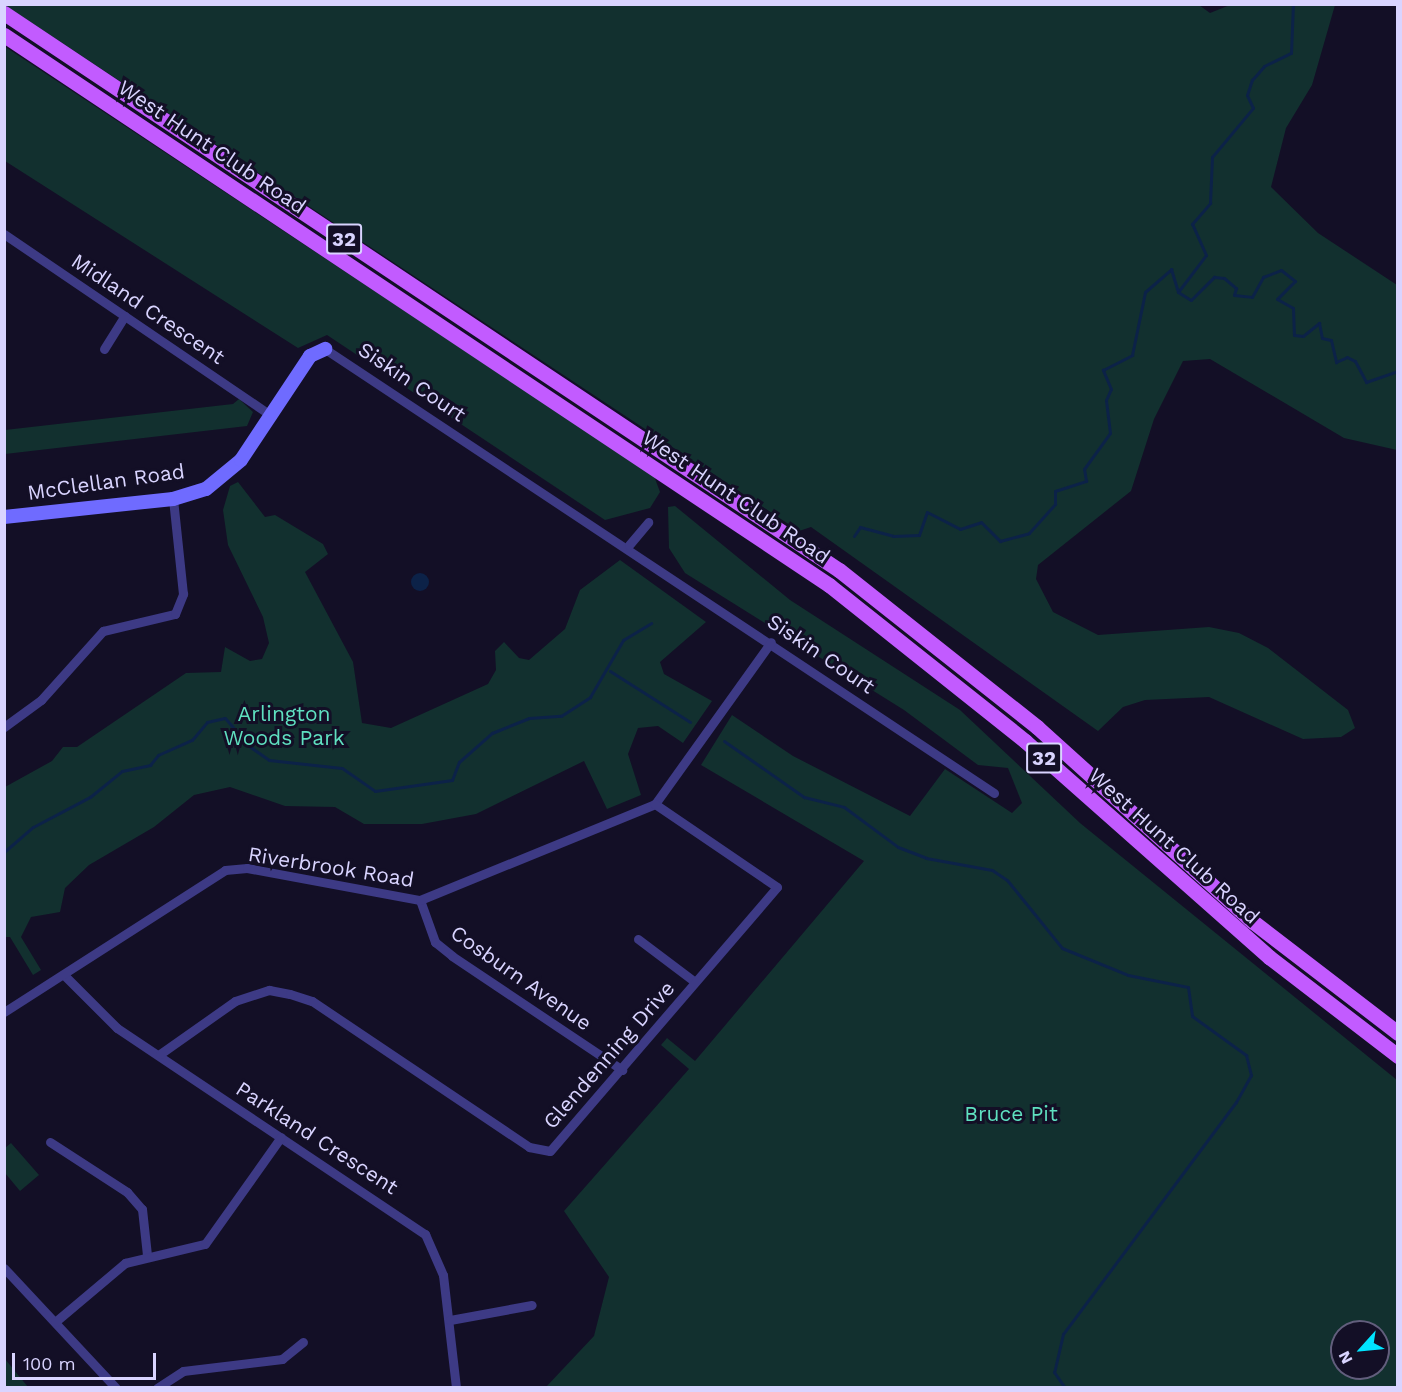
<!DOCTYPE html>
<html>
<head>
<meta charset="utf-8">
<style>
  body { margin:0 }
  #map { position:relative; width:1402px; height:1392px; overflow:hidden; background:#130f26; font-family:"Work Sans",sans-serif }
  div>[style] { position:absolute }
  .green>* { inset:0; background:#12302f }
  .water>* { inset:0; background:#0c2248 }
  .round { border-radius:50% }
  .stream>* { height:3px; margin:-1.5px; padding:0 1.5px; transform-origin:1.5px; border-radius:1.5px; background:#0c2248 }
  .street>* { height:9px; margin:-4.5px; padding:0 4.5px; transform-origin:4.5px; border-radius:4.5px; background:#3d3a85 }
  .secondary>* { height:14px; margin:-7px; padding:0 7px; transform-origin:7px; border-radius:7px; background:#6f6bff }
  .primary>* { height:15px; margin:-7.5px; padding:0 7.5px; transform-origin:7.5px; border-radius:7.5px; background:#c25bff }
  span { translate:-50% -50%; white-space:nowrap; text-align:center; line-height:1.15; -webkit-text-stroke:6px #130f26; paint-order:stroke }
  .shield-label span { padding:2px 4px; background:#130f26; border:2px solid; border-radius:4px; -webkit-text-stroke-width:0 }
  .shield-label { font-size:20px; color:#d9d4ff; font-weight:700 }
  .street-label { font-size:21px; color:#d9d4ff }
  .park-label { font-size:21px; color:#5fe0c0 }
  .frame { position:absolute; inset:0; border:6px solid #d9d4ff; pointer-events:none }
  .north { position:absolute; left:1330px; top:1320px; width:60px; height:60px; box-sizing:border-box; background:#130f26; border:2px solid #625e7d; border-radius:50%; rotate:243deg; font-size:16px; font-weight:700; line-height:24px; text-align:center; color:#d9d4ff }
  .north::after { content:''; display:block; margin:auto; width:21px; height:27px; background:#00e5ff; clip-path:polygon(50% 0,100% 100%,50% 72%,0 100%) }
  .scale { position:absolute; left:12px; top:1353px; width:144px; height:27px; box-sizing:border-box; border:3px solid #d9d4ff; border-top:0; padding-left:8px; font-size:18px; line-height:21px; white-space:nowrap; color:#d9d4ff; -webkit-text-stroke:4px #130f26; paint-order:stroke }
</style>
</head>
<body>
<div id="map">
  <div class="green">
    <div style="clip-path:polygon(1199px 5px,1210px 13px,1230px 5px,1335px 5px,1312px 85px,1286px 128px,1271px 187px,1318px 233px,1397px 285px,1397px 450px,1344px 438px,1210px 359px,1183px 361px,1154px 419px,1131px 491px,1038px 565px,1036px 579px,1053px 612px,1098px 635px,1209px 627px,1239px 633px,1268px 648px,1348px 710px,1355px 728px,1341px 737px,1303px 739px,1209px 697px,1145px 700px,1123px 707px,1098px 731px,811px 527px,799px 531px,5px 5px)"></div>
    <div style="clip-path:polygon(4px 46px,654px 476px,660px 492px,650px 508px,605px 520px,327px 335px,298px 348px,5px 161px)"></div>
    <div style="clip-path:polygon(239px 399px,253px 412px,247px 426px,5px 454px,5px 430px,233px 404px)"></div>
    <div style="clip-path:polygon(238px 482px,265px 517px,275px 515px,323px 544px,328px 554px,305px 572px,353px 662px,362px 723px,391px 728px,488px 684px,496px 670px,495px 651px,504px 642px,519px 658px,529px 660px,565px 629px,580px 590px,620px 560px,706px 622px,660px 662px,664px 674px,712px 701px,683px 743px,658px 726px,638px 728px,628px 754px,641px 795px,607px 809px,584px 761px,476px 814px,422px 824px,364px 824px,335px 807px,285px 806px,230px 787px,194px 795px,154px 827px,89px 865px,65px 888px,60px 912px,31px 917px,21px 937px,41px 970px,33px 975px,10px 937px,5px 937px,5px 787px,52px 761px,63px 747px,77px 747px,186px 673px,221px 672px,225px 647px,250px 661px,262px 659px,269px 643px,263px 617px,228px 545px,223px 510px,230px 486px)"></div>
    <div style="clip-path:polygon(evenodd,675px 506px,790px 600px,960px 710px,1080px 823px,1397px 1080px,1397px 1387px,546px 1387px,594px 1336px,609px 1277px,564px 1211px,689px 1069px,661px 1045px,667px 1038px,695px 1061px,864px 861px,701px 765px,732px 715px,793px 756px,910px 816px,945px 769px,1012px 813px,1022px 803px,1008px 768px,978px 765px,904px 710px,685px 573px,669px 548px,668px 507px,675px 506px,1342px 1332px,1378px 1332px,1378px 1368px,1342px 1368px,1342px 1332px)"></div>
    <div style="clip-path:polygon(11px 1143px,39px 1175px,20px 1191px,5px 1173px,5px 1148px)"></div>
    <div style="clip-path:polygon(5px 1359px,28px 1387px,5px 1387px)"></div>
  </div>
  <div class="water">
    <div class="round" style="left:411px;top:573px;width:18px;height:18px"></div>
  </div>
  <div class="stream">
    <div style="left:1178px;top:292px;width:46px;rotate:-52.9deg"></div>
    <div style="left:1206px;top:255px;width:34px;rotate:-114deg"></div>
    <div style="left:1192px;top:224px;width:28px;rotate:-49deg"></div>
    <div style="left:1210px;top:203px;width:46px;rotate:-87.5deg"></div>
    <div style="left:1212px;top:157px;width:64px;rotate:-50.1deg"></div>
    <div style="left:1253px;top:108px;width:14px;rotate:-115deg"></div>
    <div style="left:1247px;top:95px;width:16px;rotate:-72deg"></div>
    <div style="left:1252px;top:80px;width:18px;rotate:-49deg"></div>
    <div style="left:1264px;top:66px;width:30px;rotate:-26deg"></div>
    <div style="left:1291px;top:53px;width:49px;rotate:-87.7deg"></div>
    <div style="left:854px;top:536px;width:11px;rotate:-56deg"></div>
    <div style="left:860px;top:527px;width:34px;rotate:15deg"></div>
    <div style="left:893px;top:536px;width:26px;rotate:-2deg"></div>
    <div style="left:919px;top:535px;width:24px;rotate:-71deg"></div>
    <div style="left:927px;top:512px;width:37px;rotate:27deg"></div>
    <div style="left:960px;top:529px;width:22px;rotate:-18deg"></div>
    <div style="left:981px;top:522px;width:27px;rotate:45deg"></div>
    <div style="left:1000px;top:541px;width:30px;rotate:-15deg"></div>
    <div style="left:1029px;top:533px;width:39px;rotate:-48deg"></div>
    <div style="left:1055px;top:504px;width:13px;rotate:-90deg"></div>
    <div style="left:1055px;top:491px;width:33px;rotate:-18deg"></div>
    <div style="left:1086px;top:481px;width:12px;rotate:-99deg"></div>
    <div style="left:1084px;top:469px;width:44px;rotate:-54.2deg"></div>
    <div style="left:1110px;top:433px;width:33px;rotate:-97deg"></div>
    <div style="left:1106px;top:400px;width:12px;rotate:-66deg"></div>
    <div style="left:1111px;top:389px;width:21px;rotate:-113deg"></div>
    <div style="left:1103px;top:370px;width:33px;rotate:-27deg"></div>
    <div style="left:1132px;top:355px;width:64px;rotate:-78.3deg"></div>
    <div style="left:1145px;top:292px;width:35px;rotate:-41deg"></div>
    <div style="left:1171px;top:269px;width:24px;rotate:73deg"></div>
    <div style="left:1178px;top:292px;width:15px;rotate:32deg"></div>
    <div style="left:1191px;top:300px;width:33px;rotate:-45deg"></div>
    <div style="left:1214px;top:277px;width:10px;rotate:6deg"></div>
    <div style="left:1224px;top:278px;width:16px;rotate:40deg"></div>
    <div style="left:1236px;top:288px;width:7px;rotate:106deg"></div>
    <div style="left:1234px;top:295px;width:18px;rotate:6deg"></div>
    <div style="left:1252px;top:297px;width:23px;rotate:-61deg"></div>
    <div style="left:1263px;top:277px;width:19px;rotate:-21deg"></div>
    <div style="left:1281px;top:270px;width:18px;rotate:38deg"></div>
    <div style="left:1295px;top:281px;width:25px;rotate:135deg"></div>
    <div style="left:1277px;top:299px;width:18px;rotate:29deg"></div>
    <div style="left:1293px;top:308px;width:27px;rotate:88deg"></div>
    <div style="left:1294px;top:335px;width:9px;rotate:6deg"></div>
    <div style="left:1303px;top:336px;width:21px;rotate:-39deg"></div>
    <div style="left:1319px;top:323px;width:15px;rotate:79deg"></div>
    <div style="left:1322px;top:338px;width:9px;rotate:13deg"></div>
    <div style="left:1331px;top:340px;width:23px;rotate:77deg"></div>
    <div style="left:1336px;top:362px;width:12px;rotate:-24deg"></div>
    <div style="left:1347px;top:357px;width:9px;rotate:27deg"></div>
    <div style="left:1355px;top:361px;width:24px;rotate:62deg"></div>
    <div style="left:1366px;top:382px;width:34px;rotate:-19deg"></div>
    <div style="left:610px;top:671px;width:95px;rotate:32.5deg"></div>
    <div style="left:724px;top:741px;width:98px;rotate:35deg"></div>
    <div style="left:804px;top:797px;width:41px;rotate:14deg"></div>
    <div style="left:844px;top:807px;width:67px;rotate:36.5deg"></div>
    <div style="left:898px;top:847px;width:30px;rotate:21deg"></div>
    <div style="left:926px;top:858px;width:67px;rotate:10.3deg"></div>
    <div style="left:992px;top:870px;width:18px;rotate:34deg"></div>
    <div style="left:1007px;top:880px;width:87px;rotate:51deg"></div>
    <div style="left:1062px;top:948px;width:71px;rotate:22.2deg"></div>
    <div style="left:1128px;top:975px;width:61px;rotate:11.3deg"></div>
    <div style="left:1188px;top:987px;width:29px;rotate:82deg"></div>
    <div style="left:1192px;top:1016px;width:67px;rotate:35.8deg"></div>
    <div style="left:1246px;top:1055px;width:21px;rotate:76deg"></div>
    <div style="left:1251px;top:1075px;width:31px;rotate:119deg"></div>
    <div style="left:1236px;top:1102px;width:289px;rotate:126.7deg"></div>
    <div style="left:1063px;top:1334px;width:39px;rotate:103deg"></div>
    <div style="left:1054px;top:1372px;width:19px;rotate:55deg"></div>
    <div style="left:4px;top:852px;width:38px;rotate:-41deg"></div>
    <div style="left:33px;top:827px;width:64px;rotate:-27.8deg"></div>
    <div style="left:90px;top:797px;width:41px;rotate:-39.1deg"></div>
    <div style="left:122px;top:771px;width:29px;rotate:-12deg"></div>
    <div style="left:150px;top:765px;width:13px;rotate:-51deg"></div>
    <div style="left:158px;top:755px;width:37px;rotate:-24deg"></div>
    <div style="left:192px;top:740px;width:23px;rotate:-50deg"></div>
    <div style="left:207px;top:722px;width:18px;rotate:-13deg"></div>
    <div style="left:225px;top:718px;width:37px;rotate:49deg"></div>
    <div style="left:249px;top:746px;width:24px;rotate:35deg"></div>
    <div style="left:269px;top:760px;width:73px;rotate:6.3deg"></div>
    <div style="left:342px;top:768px;width:40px;rotate:34.9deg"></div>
    <div style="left:375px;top:791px;width:78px;rotate:-8.1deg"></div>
    <div style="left:452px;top:780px;width:19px;rotate:-69deg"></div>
    <div style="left:459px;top:762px;width:44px;rotate:-41.3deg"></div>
    <div style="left:492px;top:733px;width:40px;rotate:-22deg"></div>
    <div style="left:529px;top:718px;width:32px;rotate:-4deg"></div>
    <div style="left:561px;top:716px;width:35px;rotate:-33deg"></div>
    <div style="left:590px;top:697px;width:66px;rotate:-59.9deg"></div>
    <div style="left:623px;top:640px;width:33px;rotate:-31deg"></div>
  </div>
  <div class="street">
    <div style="left:4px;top:234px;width:324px;rotate:34.2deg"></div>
    <div style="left:104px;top:349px;width:39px;rotate:-58deg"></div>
    <div style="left:325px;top:349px;width:803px;rotate:33.57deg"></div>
    <div style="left:629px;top:545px;width:30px;rotate:-50deg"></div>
    <div style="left:4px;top:727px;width:46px;rotate:-36.1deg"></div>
    <div style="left:41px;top:700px;width:93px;rotate:-48.1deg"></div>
    <div style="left:103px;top:631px;width:74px;rotate:-13.3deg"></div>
    <div style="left:175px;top:614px;width:22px;rotate:-68deg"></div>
    <div style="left:183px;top:594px;width:96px;rotate:-96deg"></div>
    <div style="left:420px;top:900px;width:45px;rotate:70.3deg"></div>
    <div style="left:435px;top:942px;width:22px;rotate:39deg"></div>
    <div style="left:452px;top:956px;width:205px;rotate:33.8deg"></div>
    <div style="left:638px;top:939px;width:71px;rotate:37deg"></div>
    <div style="left:64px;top:975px;width:75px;rotate:45deg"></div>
    <div style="left:117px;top:1028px;width:371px;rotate:33.8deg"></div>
    <div style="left:425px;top:1234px;width:45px;rotate:66.3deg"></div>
    <div style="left:443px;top:1275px;width:114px;rotate:83.4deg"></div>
    <div style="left:4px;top:1012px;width:263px;rotate:-32.7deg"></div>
    <div style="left:225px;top:870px;width:22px;rotate:-5deg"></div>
    <div style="left:247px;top:868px;width:176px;rotate:10.5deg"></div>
    <div style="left:420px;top:900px;width:254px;rotate:-22.2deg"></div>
    <div style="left:655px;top:804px;width:199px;rotate:-54.4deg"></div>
    <div style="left:160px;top:1054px;width:92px;rotate:-35.2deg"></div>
    <div style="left:235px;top:1001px;width:36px;rotate:-18deg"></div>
    <div style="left:269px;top:990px;width:21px;rotate:11deg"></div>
    <div style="left:290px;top:994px;width:23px;rotate:18deg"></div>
    <div style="left:312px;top:1001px;width:262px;rotate:33.9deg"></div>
    <div style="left:529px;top:1147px;width:21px;rotate:11deg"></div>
    <div style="left:550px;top:1151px;width:348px;rotate:-49.3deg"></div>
    <div style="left:777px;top:887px;width:148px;rotate:-145.8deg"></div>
    <div style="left:50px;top:1142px;width:92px;rotate:33deg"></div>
    <div style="left:127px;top:1192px;width:23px;rotate:49deg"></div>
    <div style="left:142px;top:1209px;width:46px;rotate:83.8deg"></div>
    <div style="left:4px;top:1268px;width:164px;rotate:47deg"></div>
    <div style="left:450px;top:1320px;width:83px;rotate:-10.4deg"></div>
    <div style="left:55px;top:1322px;width:92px;rotate:-40.1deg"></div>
    <div style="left:125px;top:1263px;width:82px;rotate:-13.4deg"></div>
    <div style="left:205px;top:1244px;width:131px;rotate:-54.6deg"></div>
    <div style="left:157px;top:1388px;width:31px;rotate:-33deg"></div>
    <div style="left:183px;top:1371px;width:100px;rotate:-6.9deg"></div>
    <div style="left:282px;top:1359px;width:27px;rotate:-39deg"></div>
  </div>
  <div class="secondary">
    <div style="left:4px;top:517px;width:170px;rotate:-6.1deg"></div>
    <div style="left:173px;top:499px;width:34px;rotate:-17deg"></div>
    <div style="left:206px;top:489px;width:45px;rotate:-39.6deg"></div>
    <div style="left:241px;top:460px;width:125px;rotate:-56.4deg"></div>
    <div style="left:310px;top:356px;width:17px;rotate:-25deg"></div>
  </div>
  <div class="primary">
    <div style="left:4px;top:13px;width:1004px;rotate:33.71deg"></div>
    <div style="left:839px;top:570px;width:253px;rotate:38.4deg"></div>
    <div style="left:1037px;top:727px;width:290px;rotate:42.1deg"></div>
    <div style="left:1252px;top:921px;width:184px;rotate:37.5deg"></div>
    <div style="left:4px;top:35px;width:992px;rotate:33.69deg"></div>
    <div style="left:829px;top:585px;width:251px;rotate:38.5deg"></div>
    <div style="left:1025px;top:741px;width:326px;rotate:41.5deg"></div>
    <div style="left:1269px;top:957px;width:163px;rotate:37.5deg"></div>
  </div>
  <div class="shield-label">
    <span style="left:344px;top:239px">32</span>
    <span style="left:1044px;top:758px">32</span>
  </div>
  <div class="street-label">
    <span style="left:212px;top:147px;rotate:34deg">West Hunt Club Road</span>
    <span style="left:148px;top:309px;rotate:34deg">Midland Crescent</span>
    <span style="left:412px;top:382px;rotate:34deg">Siskin Court</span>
    <span style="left:106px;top:482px;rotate:-8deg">McClellan Road</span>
    <span style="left:736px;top:497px;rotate:34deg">West Hunt Club Road</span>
    <span style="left:821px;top:654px;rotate:34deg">Siskin Court</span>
    <span style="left:1174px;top:846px;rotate:42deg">West Hunt Club Road</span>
    <span style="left:331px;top:867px;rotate:9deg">Riverbrook Road</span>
    <span style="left:521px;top:978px;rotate:35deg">Cosburn Avenue</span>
    <span style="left:609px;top:1055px;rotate:-49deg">Glendenning Drive</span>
    <span style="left:317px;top:1138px;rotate:33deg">Parkland Crescent</span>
  </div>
  <div class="park-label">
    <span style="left:284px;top:726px">Arlington<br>Woods Park</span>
    <span style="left:1011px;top:1114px">Bruce Pit</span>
  </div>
  <div class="frame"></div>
  <div class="north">N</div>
  <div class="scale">100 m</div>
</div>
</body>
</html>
